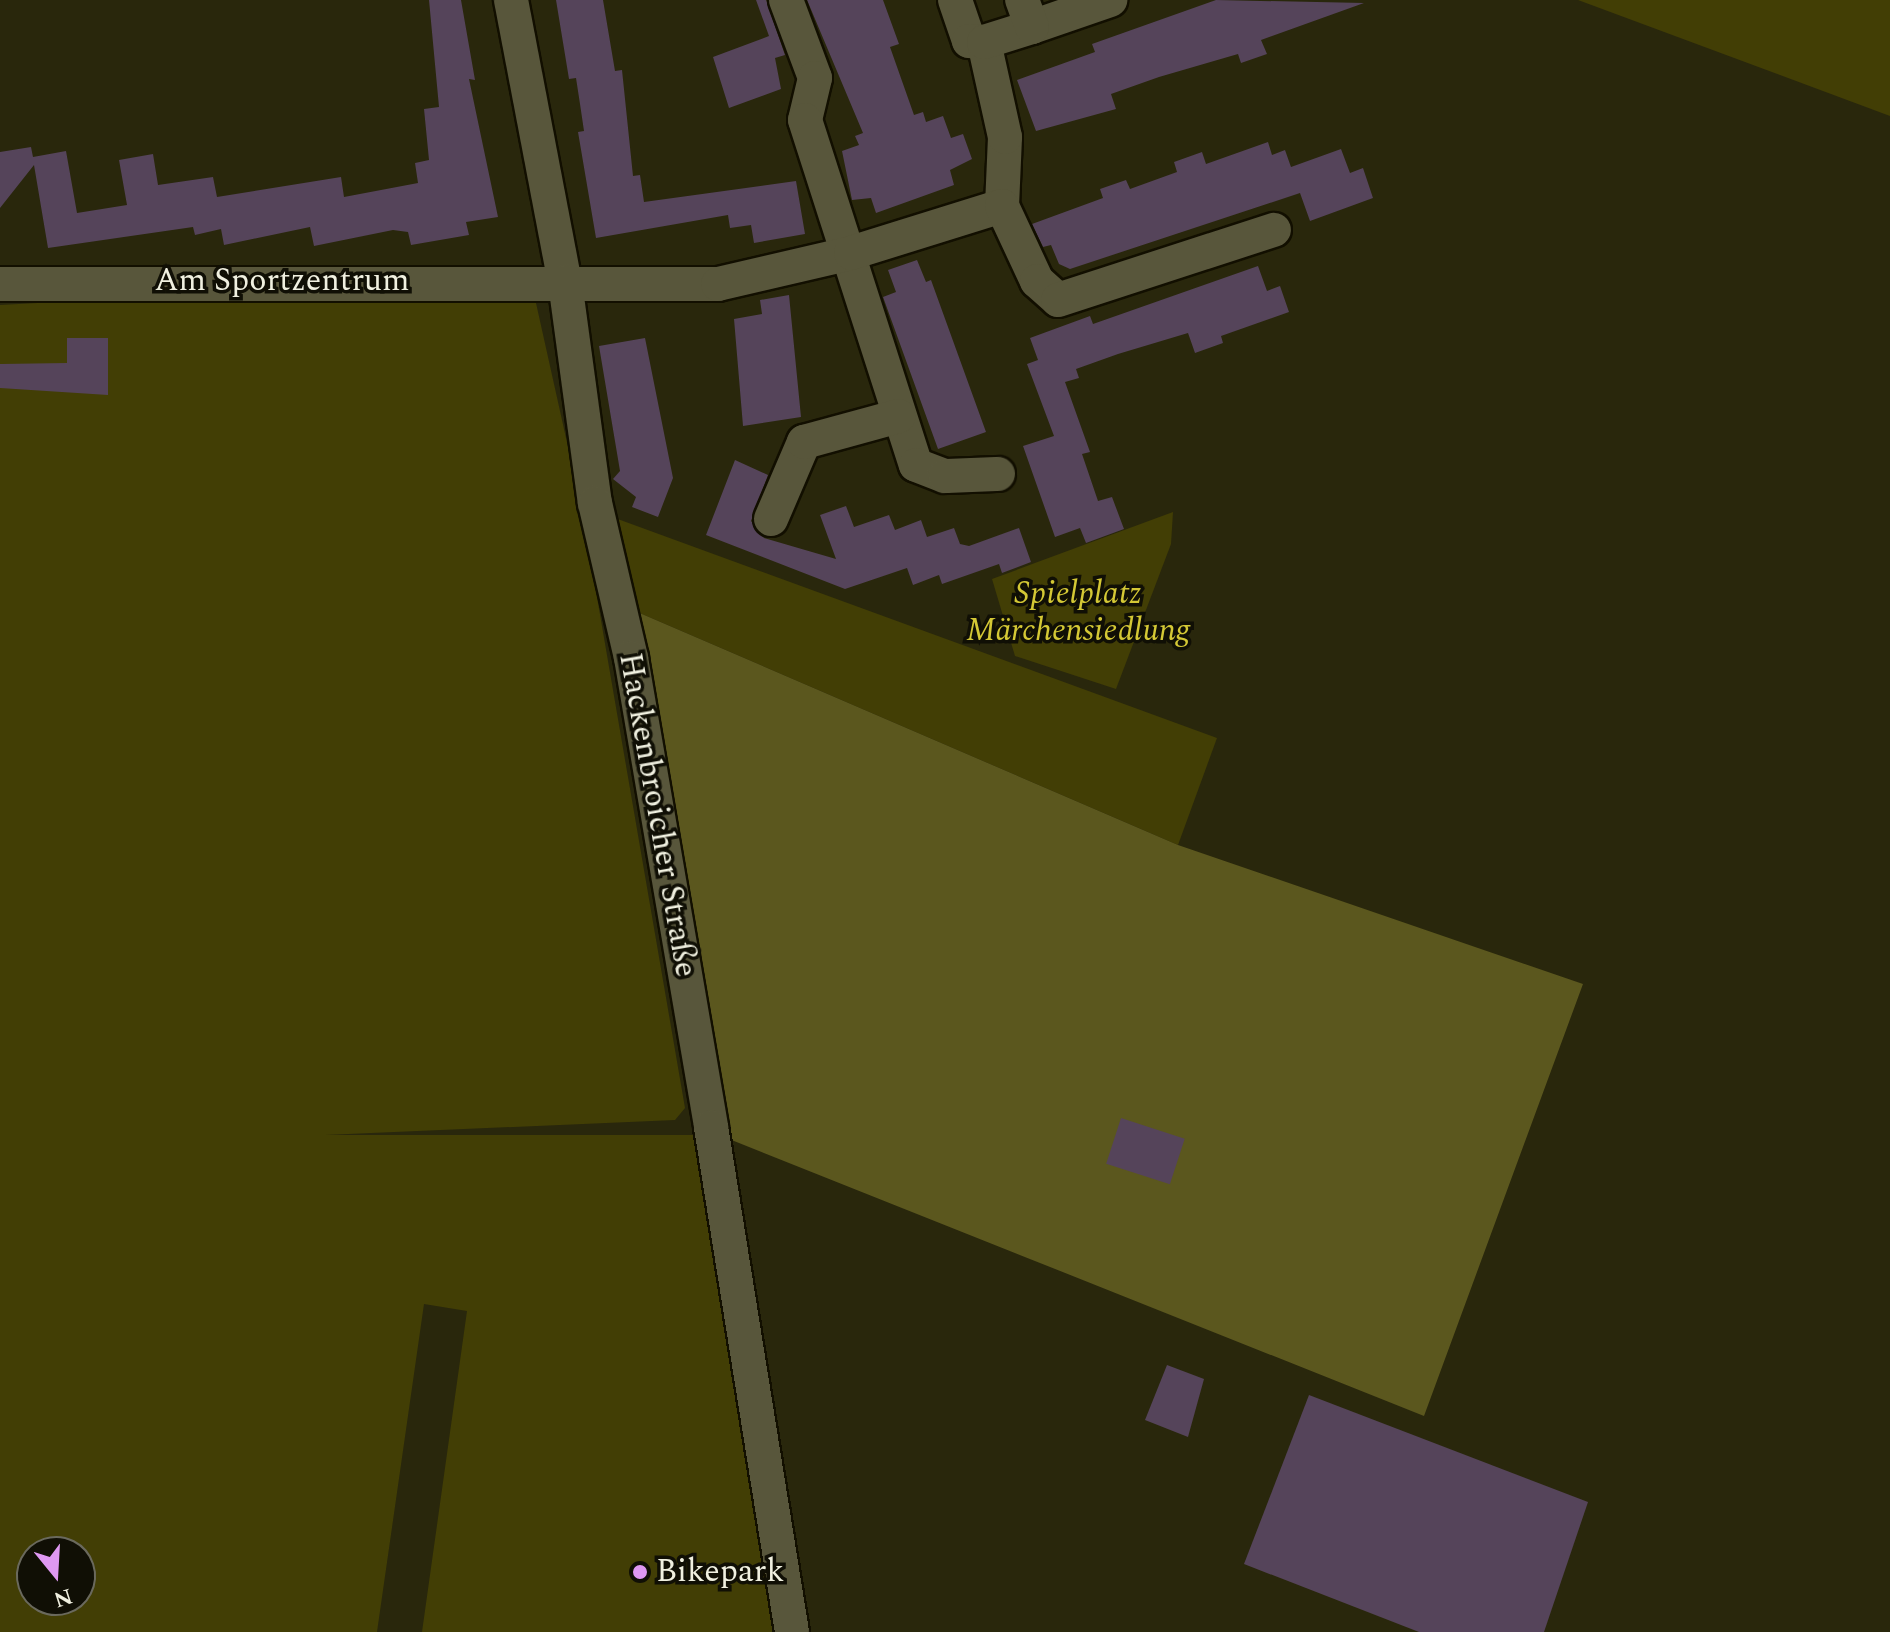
<!DOCTYPE html>
<html>
<head>
<meta charset="utf-8">
<style>
  body { margin:0 }
  #map { position:relative; width:1890px; height:1632px; overflow:hidden; background:#29270c; font-family:Spectral,serif }
  div>[style] { position:absolute }
  .green>* { inset:0; background:#423e05 }
  .forest>* { inset:0; background:#5b571e }
  .building>* { inset:0; background:#55445a; transform-origin:0 0 }
  .roads { filter:drop-shadow(2px 0 #120f00) drop-shadow(-2px 0 #120f00) drop-shadow(0 2px #120f00) drop-shadow(0 -2px #120f00) }
  .street>* { height:34px; margin:-17px; padding:0 17px; transform-origin:17px; border-radius:17px; background:#58563b }
  .dots>* { width:22px; height:22px; translate:-50% -50%; box-sizing:border-box; border:4px solid #100f05; border-radius:50% }
  span { translate:-50% -50%; white-space:nowrap; text-align:center; line-height:1.15; -webkit-text-stroke:7px #100f05; paint-order:stroke }
  .street-label { font-size:32px; color:#f0f0e0 }
  .park-label { font-size:32px; color:#d4c835; font-style:italic }
  .poi-label { font-size:32px; color:#f0f0e0 }
  .left { translate:0 -50%; text-align:left }
  .north { position:absolute; left:16px; top:1536px; width:80px; height:80px; box-sizing:border-box; background:#100f05; border:2px solid #6a695d; border-radius:50%; rotate:162deg; font-size:22px; font-weight:700; line-height:32px; text-align:center; color:#f0f0e0 }
  .north::after { content:''; display:block; margin:auto; width:28px; height:36px; background:#df98f2; clip-path:polygon(50% 0,100% 100%,50% 72%,0 100%) }
</style>
</head>
<body>
<div id="map">
  <div class="green">
    <div style="clip-path:polygon(1578px 0,1890px 0,1890px 116px)"></div>
    <div style="clip-path:polygon(evenodd,112px 299px,536px 303px,582px 510px,685px 1108px,675px 1120px,325px 1135px,698px 1135px,781px 1632px,422px 1632px,467px 1311px,424px 1304px,377px 1632px,0 1632px,0 305px,112px 299px,32px 1552px,80px 1552px,80px 1600px,32px 1600px,32px 1552px)"></div>
    <div style="clip-path:polygon(1173px 512px,1171px 544px,1116px 689px,1015px 656px,992px 579px)"></div>
    <div style="clip-path:polygon(604px 514px,1217px 738px,1178px 845px,628px 608px)"></div>
  </div>
  <div class="forest">
    <div style="clip-path:polygon(628px 608px,1178px 845px,1583px 984px,1424px 1416px,724px 1137px)"></div>
  </div>
  <div class="building">
    <div style="clip-path:polygon(429px 0,461px 0,475px 80px,469px 79px,498px 217px,466px 222px,469px 235px,411px 245px,408px 232px,393px 230px,314px 246px,310px 227px,224px 245px,221px 229px,195px 235px,193px 227px,48px 248px,34px 165px,0 208px,0 152px,31px 147px,33px 157px,66px 151px,77px 213px,127px 205px,119px 160px,153px 154px,158px 185px,213px 177px,217px 197px,341px 177px,344px 197px,418px 183px,415px 163px,429px 160px,424px 109px,439px 107px)"></div>
    <div style="clip-path:polygon(556px 0,603px 0,615px 71px,622px 70px,633px 176px,640px 175px,644px 202px,796px 181px,805px 234px,754px 243px,751px 225px,730px 228px,728px 215px,596px 238px,578px 132px,584px 131px,580px 104px,576px 78px,569px 79px)"></div>
    <div style="clip-path:polygon(756px 0,766px 0,785px 55px,775px 58px,781px 89px,729px 108px,713px 57px,769px 36px)"></div>
    <div style="clip-path:polygon(807px 0,883px 0,899px 44px,890px 47px,914px 115px,923px 112px,926px 122px,943px 116px,951px 138px,963px 134px,972px 159px,950px 170px,954px 185px,876px 213px,871px 198px,852px 200px,842px 151px,859px 145px,855px 136px,863px 133px)"></div>
    <div style="clip-path:polygon(1216px 0,1364px 3px,1261px 40px,1267px 54px,1241px 63px,1238px 54px,1159px 77px,1111px 94px,1116px 109px,1036px 131px,1017px 80px,1095px 52px,1092px 44px)"></div>
    <div style="clip-path:polygon(1268px 142px,1272px 155px,1285px 150px,1291px 167px,1341px 149px,1350px 173px,1363px 168px,1373px 198px,1310px 221px,1300px 193px,1070px 269px,1059px 264px,1051px 245px,1043px 247px,1032px 224px,1103px 198px,1100px 189px,1126px 180px,1130px 189px,1177px 172px,1174px 162px,1202px 152px,1206px 164px)"></div>
    <div style="clip-path:polygon(917px 260px,926px 282px,931px 280px,986px 432px,938px 449px,883px 297px,896px 292px,888px 270px)"></div>
    <div style="clip-path:polygon(1258px 266px,1267px 291px,1280px 286px,1289px 312px,1221px 336px,1223px 343px,1195px 353px,1188px 333px,1118px 354px,1076px 369px,1079px 378px,1065px 382px,1090px 452px,1082px 454px,1098px 501px,1112px 497px,1124px 529px,1086px 543px,1080px 528px,1055px 537px,1023px 446px,1054px 436px,1027px 364px,1038px 360px,1030px 338px,1090px 316px,1093px 324px)"></div>
    <div style="clip-path:polygon(789px 295px,801px 417px,743px 426px,734px 319px,762px 314px,760px 300px)"></div>
    <div style="clip-path:polygon(67px 338px,108px 338px,108px 395px,0 388px,0 364px,67px 363px)"></div>
    <div style="clip-path:polygon(645px 338px,673px 478px,658px 517px,632px 507px,636px 497px,613px 479px,620px 471px,599px 346px)"></div>
    <div style="clip-path:polygon(735px 460px,768px 475px,751px 521px,764px 538px,836px 559px,820px 515px,846px 506px,854px 527px,889px 515px,895px 530px,921px 520px,927px 537px,954px 528px,960px 544px,969px 546px,1019px 528px,1031px 562px,1002px 573px,999px 564px,942px 584px,939px 575px,913px 585px,907px 568px,845px 589px,706px 535px)"></div>
    <div style="left:1121px;top:1118px;width:67px;height:48px;rotate:18deg"></div>
    <div style="clip-path:polygon(1167px 1365px,1204px 1379px,1188px 1437px,1145px 1420px)"></div>
    <div style="clip-path:polygon(1309px 1395px,1588px 1502px,1544px 1632px,1419px 1632px,1244px 1564px)"></div>
  </div>
  <div class="roads">
    <div class="street">
      <div style="left:511px;top:0;width:287px;rotate:79.2deg"></div>
      <div style="left:565px;top:282px;width:223px;rotate:82.3deg"></div>
      <div style="left:595px;top:503px;width:159px;rotate:76.9deg"></div>
      <div style="left:631px;top:658px;width:476px;rotate:80.3deg"></div>
      <div style="left:711px;top:1127px;width:511px;rotate:80.89deg"></div>
      <div style="left:786px;top:0;width:83px;rotate:69.6deg"></div>
      <div style="left:815px;top:78px;width:43px;rotate:103.4deg"></div>
      <div style="left:805px;top:120px;width:362px;rotate:72.2deg"></div>
      <div style="left:916px;top:465px;width:31px;rotate:21deg"></div>
      <div style="left:945px;top:476px;width:53px;rotate:-2.2deg"></div>
      <div style="left:955px;top:0;width:43px;rotate:71.1deg"></div>
      <div style="left:969px;top:41px;width:15px;rotate:4deg"></div>
      <div style="left:1032px;top:27px;width:83px;rotate:-19.1deg"></div>
      <div style="left:1002px;top:206px;width:69px;rotate:-87.5deg"></div>
      <div style="left:1005px;top:137px;width:97px;rotate:-102.5deg"></div>
      <div style="left:984px;top:42px;width:50px;rotate:-17.4deg"></div>
      <div style="left:1032px;top:27px;width:29px;rotate:-110deg"></div>
      <div style="left:0;top:284px;width:718px"></div>
      <div style="left:718px;top:284px;width:137px;rotate:-13.1deg"></div>
      <div style="left:851px;top:253px;width:158px;rotate:-17.3deg"></div>
      <div style="left:1002px;top:206px;width:83px;rotate:65deg"></div>
      <div style="left:1037px;top:281px;width:28px;rotate:42deg"></div>
      <div style="left:1058px;top:300px;width:227px;rotate:-18deg"></div>
      <div style="left:771px;top:519px;width:84px;rotate:-66.8deg"></div>
      <div style="left:804px;top:442px;width:98px;rotate:-15.3deg"></div>
    </div>
  </div>
  <div class="dots">
    <div style="left:640px;top:1572px;background:#df98f2"></div>
  </div>
  <div class="street-label">
    <span style="left:282px;top:281px">Am Sportzentrum</span>
    <span style="left:657px;top:815px;rotate:80deg">Hackenbroicher Straße</span>
  </div>
  <div class="park-label">
    <span style="left:1078px;top:613px">Spielplatz<br>Märchensiedlung</span>
  </div>
  <div class="poi-label">
    <span class="left" style="left:656px;top:1572px">Bikepark</span>
  </div>
  <div class="north">N</div>
</div>
</body>
</html>
